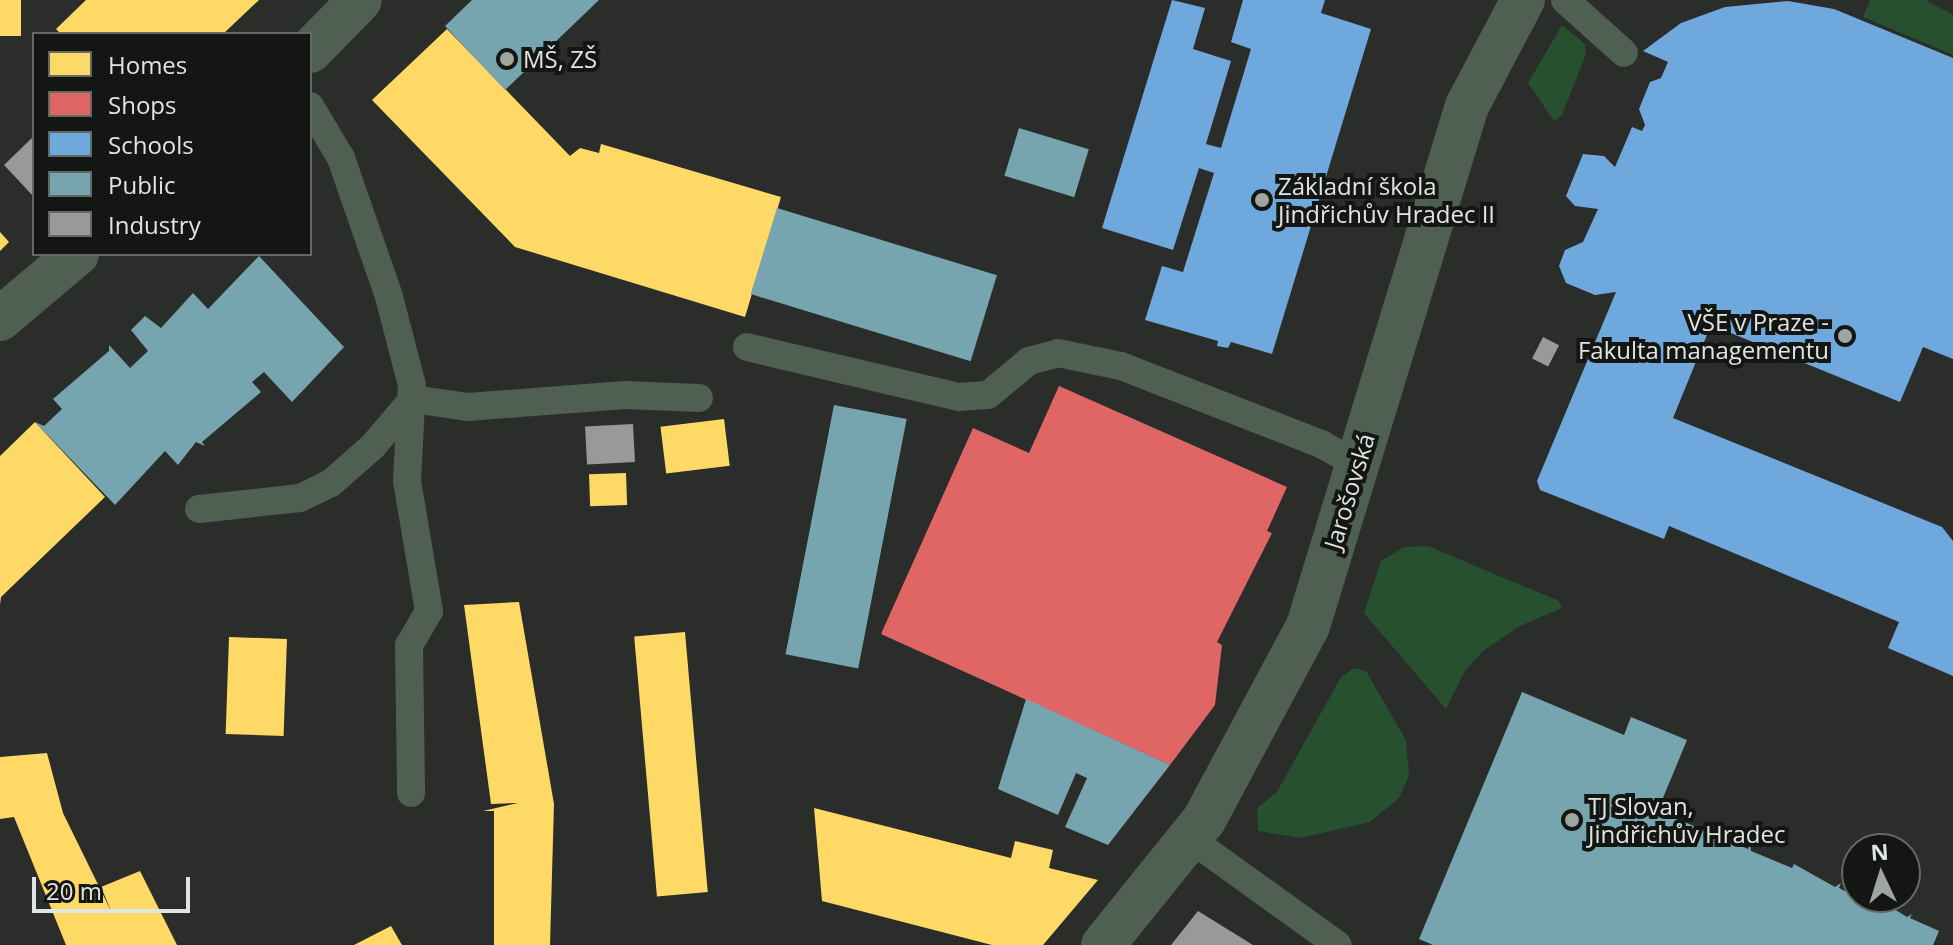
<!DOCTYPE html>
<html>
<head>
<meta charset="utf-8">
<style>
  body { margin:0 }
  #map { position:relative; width:1953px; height:945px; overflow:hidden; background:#2a2d2a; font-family:"Open Sans",sans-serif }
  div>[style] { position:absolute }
  .green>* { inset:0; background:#27502f }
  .homes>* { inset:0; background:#ffd966; transform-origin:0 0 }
  .shops>* { inset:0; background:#e06666 }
  .schools>* { inset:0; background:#6fa8dc }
  .public>* { inset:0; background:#76a5af; transform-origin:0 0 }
  .industry>* { inset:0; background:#999; transform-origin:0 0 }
  .lane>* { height:28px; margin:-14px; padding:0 14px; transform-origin:14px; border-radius:14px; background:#4f5f52 }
  .street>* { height:44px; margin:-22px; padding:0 22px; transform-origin:22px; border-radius:22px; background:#4f5f52 }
  .dots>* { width:22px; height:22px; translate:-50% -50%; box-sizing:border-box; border:4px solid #131613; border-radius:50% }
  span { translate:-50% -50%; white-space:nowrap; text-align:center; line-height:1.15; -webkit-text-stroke:8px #131613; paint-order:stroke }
  .poi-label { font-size:24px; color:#e1e5e2 }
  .left { translate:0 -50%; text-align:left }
  .right { translate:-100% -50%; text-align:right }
  .street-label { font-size:24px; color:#e1e5e2 }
  .legend { position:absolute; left:32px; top:32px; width:280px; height:224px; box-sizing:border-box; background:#131613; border:2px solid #656966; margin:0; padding:10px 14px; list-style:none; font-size:24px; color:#e1e5e2 }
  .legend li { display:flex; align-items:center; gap:16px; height:40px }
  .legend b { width:40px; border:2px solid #656966 }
  .north { position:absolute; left:1841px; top:833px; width:80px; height:80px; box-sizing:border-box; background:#131613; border:2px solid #656966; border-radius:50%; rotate:356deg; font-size:22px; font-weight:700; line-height:32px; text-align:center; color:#e1e5e2 }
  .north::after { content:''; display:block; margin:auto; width:28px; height:36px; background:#a1a5a2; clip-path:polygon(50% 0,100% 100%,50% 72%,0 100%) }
  .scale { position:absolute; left:32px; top:877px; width:158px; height:36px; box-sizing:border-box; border:4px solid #e1e5e2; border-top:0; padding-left:10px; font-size:24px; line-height:28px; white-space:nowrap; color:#e1e5e2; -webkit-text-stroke:6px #131613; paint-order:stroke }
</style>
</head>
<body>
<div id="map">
  <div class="green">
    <div style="clip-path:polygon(1870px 0,1926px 0,1953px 15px,1953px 55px,1863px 17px)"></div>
    <div style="clip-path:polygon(1562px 25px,1585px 44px,1586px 54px,1562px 115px,1554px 121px,1528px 83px)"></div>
    <div style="clip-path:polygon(1428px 546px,1559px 601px,1562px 608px,1520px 626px,1483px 651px,1465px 671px,1446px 709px,1364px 613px,1381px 561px,1404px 547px)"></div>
    <div style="clip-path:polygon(1354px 668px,1366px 671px,1406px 740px,1409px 775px,1399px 798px,1370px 822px,1300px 838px,1258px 831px,1257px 808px,1277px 792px,1341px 677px)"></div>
  </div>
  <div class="homes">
    <div style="left:0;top:0;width:21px;height:36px"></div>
    <div style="clip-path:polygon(86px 0,259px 0,223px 34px,61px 34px,56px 29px)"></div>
    <div style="clip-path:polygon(447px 29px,570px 156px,580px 148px,599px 153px,601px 144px,781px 197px,745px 317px,515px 247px,372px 100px)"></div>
    <div style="clip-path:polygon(0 232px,9px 242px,0 251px)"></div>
    <div style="left:724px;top:419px;width:47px;height:64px;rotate:83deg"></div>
    <div style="clip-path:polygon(35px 422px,105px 497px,1px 597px,0 605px,0 456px)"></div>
    <div style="left:626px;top:473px;width:32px;height:37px;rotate:88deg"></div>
    <div style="clip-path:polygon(519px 602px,554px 804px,550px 945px,494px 945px,494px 811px,483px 811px,518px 803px,491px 804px,464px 605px)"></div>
    <div style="left:685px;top:632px;width:261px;height:51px;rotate:85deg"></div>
    <div style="left:229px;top:637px;width:58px;height:97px;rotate:2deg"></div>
    <div style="clip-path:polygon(47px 753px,63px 813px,112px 913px,101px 887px,140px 871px,177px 945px,66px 945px,14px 817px,0 819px,0 757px)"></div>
    <div style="clip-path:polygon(814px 808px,1011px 858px,1015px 841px,1053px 850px,1049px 868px,1098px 880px,1043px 945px,992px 945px,822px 901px)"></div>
    <div style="clip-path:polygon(391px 926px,402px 945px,354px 945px)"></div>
  </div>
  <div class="shops">
    <div style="clip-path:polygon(1059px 386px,1287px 487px,1267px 531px,1272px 533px,1217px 642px,1222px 645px,1215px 705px,1170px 765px,881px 634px,973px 428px,1029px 453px)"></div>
  </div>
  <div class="schools">
    <div style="clip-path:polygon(1172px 0,1205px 8px,1193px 49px,1231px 61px,1206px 144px,1221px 148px,1251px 49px,1231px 42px,1243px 0,1325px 0,1321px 13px,1371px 29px,1272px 354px,1231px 342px,1228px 348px,1217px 346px,1218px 341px,1145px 320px,1162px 266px,1183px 272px,1214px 173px,1199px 168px,1173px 250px,1102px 228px)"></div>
    <div style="clip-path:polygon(1788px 1px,1834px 9px,1953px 58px,1953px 359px,1923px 347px,1900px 402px,1711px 325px,1673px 418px,1942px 527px,1953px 541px,1953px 676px,1888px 648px,1899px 622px,1669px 526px,1664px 539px,1540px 490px,1537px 481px,1616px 292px,1595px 295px,1566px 283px,1559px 266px,1565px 250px,1583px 242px,1598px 209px,1575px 206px,1566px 196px,1583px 154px,1604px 156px,1615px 167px,1632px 127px,1642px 131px,1645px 125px,1639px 109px,1650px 82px,1661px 78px,1668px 62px,1643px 51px,1681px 23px,1725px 7px)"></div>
  </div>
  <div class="public">
    <div style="clip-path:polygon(472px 0,599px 0,505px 90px,445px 26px)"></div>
    <div style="left:1019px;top:128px;width:73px;height:50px;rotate:17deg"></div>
    <div style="left:777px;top:208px;width:230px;height:90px;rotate:17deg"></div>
    <div style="clip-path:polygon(259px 256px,344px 347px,292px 402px,264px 372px,252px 382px,261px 392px,202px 442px,205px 446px,196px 442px,178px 465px,165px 451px,115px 505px,35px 422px,44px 426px,62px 409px,53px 399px,109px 351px,109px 345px,130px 368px,148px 351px,131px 330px,145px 316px,161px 328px,193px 293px,208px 309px)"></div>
    <div style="left:834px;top:405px;width:74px;height:254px;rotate:11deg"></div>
    <div style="clip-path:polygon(1522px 692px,1624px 735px,1631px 717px,1687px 740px,1658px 810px,1663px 807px,1664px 814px,1704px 830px,1706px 827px,1707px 832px,1748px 849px,1750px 845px,1751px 851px,1792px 868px,1794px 864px,1835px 887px,1841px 883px,1839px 888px,1857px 897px,1880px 906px,1881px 901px,1907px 917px,1912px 914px,1910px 918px,1939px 931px,1933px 945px,1433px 945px,1419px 939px)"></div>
    <div style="clip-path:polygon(1026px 699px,1170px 765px,1108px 845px,1065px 827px,1087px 778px,1076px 773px,1058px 815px,998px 789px)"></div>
  </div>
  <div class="industry">
    <div style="clip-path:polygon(34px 136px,34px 197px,4px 165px)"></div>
    <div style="left:1543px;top:337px;width:18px;height:24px;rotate:27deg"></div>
    <div style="left:633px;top:424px;width:38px;height:48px;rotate:87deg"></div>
    <div style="clip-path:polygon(1198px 911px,1253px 945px,1171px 945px)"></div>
  </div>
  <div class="lane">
    <div style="left:1565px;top:0;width:79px;rotate:41.9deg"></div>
    <div style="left:310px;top:106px;width:61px;rotate:59.2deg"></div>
    <div style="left:341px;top:158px;width:147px;rotate:70.9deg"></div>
    <div style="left:389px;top:297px;width:91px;rotate:75.4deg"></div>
    <div style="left:412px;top:385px;width:96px;rotate:93deg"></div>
    <div style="left:407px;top:481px;width:132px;rotate:80.4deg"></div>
    <div style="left:429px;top:611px;width:39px;rotate:120deg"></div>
    <div style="left:409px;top:645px;width:148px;rotate:89.2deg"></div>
    <div style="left:747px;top:347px;width:218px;rotate:13.3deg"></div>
    <div style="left:959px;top:397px;width:29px;rotate:-4deg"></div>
    <div style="left:988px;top:395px;width:53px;rotate:-39.7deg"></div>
    <div style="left:1029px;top:361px;width:30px;rotate:-15deg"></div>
    <div style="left:1058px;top:353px;width:64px;rotate:11.7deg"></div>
    <div style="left:1121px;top:366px;width:215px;rotate:21.3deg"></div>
    <div style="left:1321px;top:444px;width:41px;rotate:29.1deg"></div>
    <div style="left:413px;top:399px;width:56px;rotate:8.3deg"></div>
    <div style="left:468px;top:407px;width:157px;rotate:-4.4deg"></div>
    <div style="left:625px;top:395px;width:74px;rotate:2.3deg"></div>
    <div style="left:199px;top:509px;width:102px;rotate:-6.2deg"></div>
    <div style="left:300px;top:498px;width:34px;rotate:-26deg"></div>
    <div style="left:331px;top:483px;width:56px;rotate:-41.4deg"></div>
    <div style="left:373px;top:446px;width:62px;rotate:-49.6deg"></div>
    <div style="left:1189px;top:838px;width:183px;rotate:35.7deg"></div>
  </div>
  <div class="street">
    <div style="left:310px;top:51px;width:71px;rotate:-45.6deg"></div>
    <div style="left:0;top:319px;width:101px;rotate:-40.2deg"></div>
    <div style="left:1103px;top:945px;width:161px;rotate:-51.1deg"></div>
    <div style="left:1204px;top:820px;width:220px;rotate:-61.8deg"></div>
    <div style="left:1308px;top:626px;width:544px;rotate:-73deg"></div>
    <div style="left:1467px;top:106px;width:120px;rotate:-62.2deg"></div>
  </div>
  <div class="dots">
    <div style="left:507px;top:59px;background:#a1a5a2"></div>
    <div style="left:1262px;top:200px;background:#a1a5a2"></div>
    <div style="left:1845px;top:336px;background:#a1a5a2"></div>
    <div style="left:1572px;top:820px;background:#a1a5a2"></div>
  </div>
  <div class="poi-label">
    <span class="left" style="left:523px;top:59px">MŠ, ZŠ</span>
    <span class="left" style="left:1278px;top:200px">Základní škola<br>Jindřichův Hradec II</span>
    <span class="right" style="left:1829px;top:336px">VŠE v Praze -<br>Fakulta managementu</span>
    <span class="left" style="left:1588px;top:820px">TJ Slovan,<br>Jindřichův Hradec</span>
  </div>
  <div class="street-label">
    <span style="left:1349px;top:491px;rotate:-73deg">Jarošovská</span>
  </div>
  <ul class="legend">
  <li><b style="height:22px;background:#ffd966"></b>Homes</li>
  <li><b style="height:22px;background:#e06666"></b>Shops</li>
  <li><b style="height:22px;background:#6fa8dc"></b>Schools</li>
  <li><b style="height:22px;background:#76a5af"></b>Public</li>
  <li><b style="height:22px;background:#999"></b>Industry</li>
  </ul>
  <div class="north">N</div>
  <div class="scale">20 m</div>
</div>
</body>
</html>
